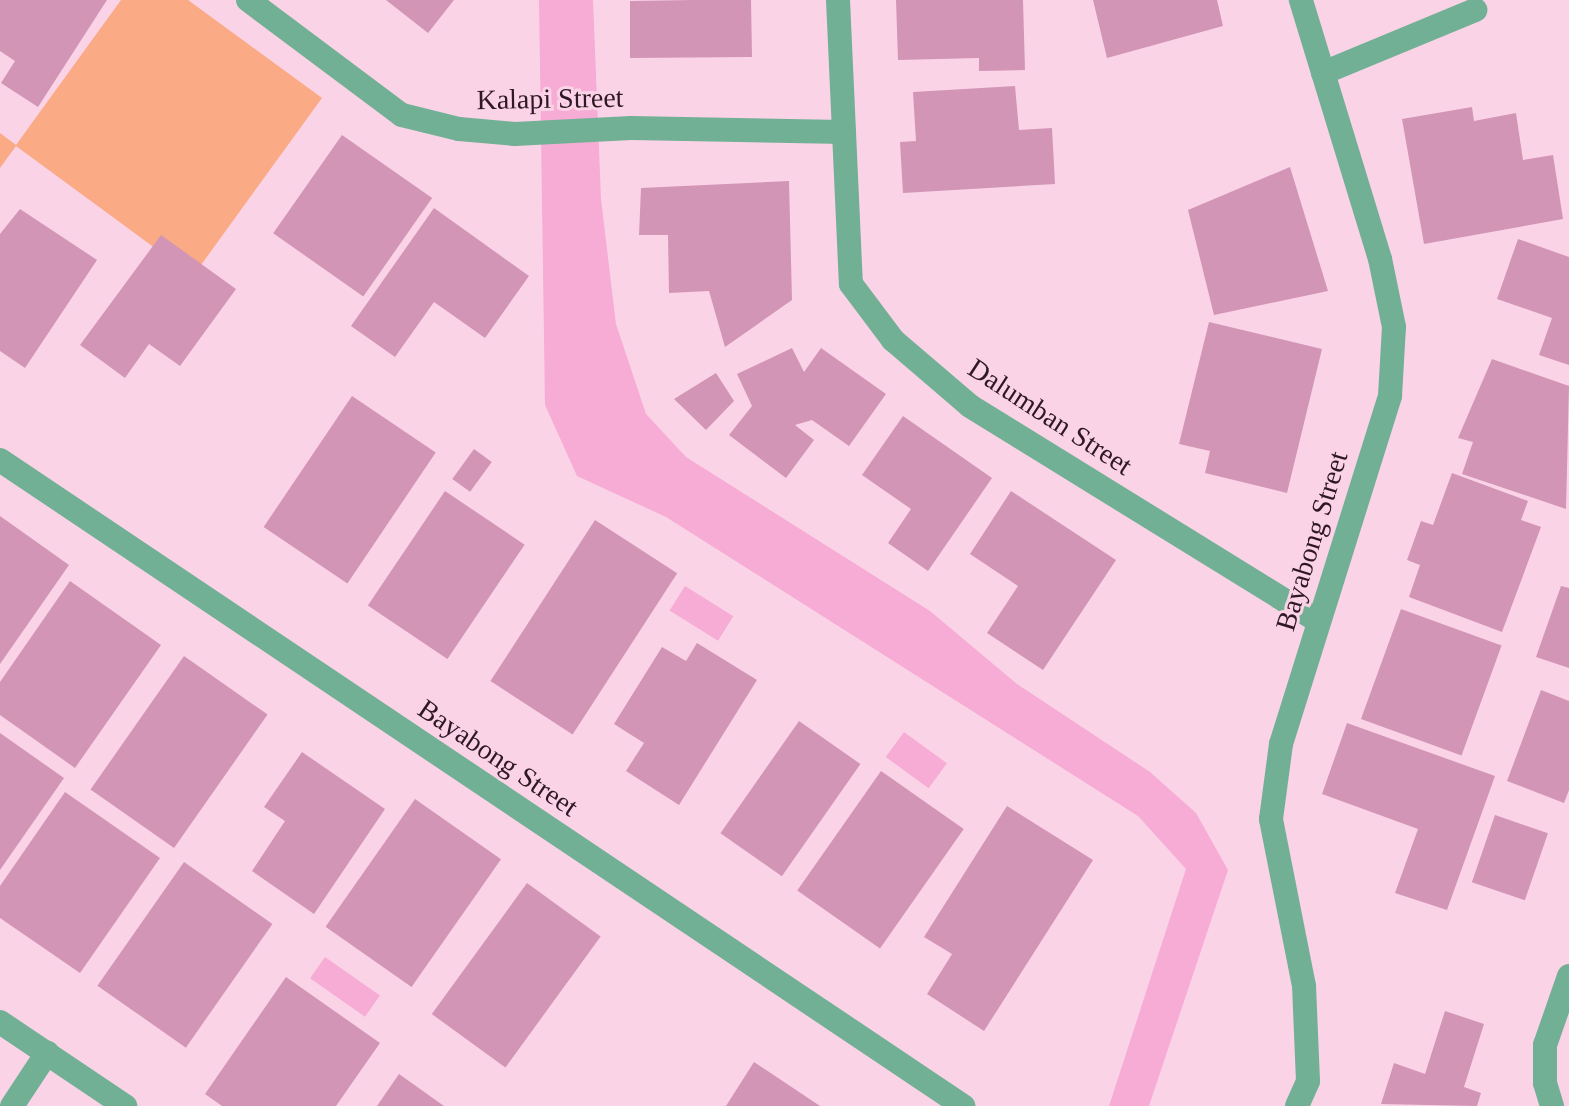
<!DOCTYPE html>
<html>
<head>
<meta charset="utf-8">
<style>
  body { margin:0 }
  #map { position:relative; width:1569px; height:1106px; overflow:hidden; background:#fbd3e7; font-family:Georgia,serif }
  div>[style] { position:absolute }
  .green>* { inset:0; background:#faaa84 }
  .water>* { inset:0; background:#f6acd4; transform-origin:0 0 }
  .building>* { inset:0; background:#d295b6; transform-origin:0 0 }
  .minor>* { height:24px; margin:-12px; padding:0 12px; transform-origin:12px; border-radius:12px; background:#72b096 }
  span { translate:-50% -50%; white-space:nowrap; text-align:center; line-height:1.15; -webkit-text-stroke:6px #fbd3e7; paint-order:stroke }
  .street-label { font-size:28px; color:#2f1825 }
</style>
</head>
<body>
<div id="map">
  <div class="green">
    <div style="clip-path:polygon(121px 0,188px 0,322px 98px,193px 276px,16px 146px,0 168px,0 133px,16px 145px)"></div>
  </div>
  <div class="water">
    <div style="clip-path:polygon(539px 0,593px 0,601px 199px,616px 324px,646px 414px,686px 457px,930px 611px,1017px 684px,1150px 772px,1196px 813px,1228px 870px,1149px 1106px,1109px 1106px,1186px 869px,1138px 816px,666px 517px,577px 476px,545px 405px)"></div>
    <div style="left:685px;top:586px;width:57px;height:29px;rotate:32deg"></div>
    <div style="left:904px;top:732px;width:53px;height:31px;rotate:36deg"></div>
    <div style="left:325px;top:957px;width:67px;height:26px;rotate:35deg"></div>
  </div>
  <div class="building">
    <div style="clip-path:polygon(0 0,107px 0,38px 107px,1px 83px,15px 61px,0 51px)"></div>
    <div style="clip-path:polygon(386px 0,454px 0,428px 33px)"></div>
    <div style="clip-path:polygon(693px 0,751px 0,752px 57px,630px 58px,630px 1px)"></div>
    <div style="clip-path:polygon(896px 0,1023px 0,1025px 70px,979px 71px,979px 58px,898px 60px)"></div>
    <div style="clip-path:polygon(1093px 0,1217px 0,1223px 26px,1107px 58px)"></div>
    <div style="clip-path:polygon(1015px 86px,1019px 130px,1052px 128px,1055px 184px,903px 193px,900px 142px,916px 141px,913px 92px)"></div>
    <div style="clip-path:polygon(1472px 107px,1474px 121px,1516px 113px,1523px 160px,1553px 155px,1563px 219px,1424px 244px,1402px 119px)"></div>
    <div style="left:342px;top:135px;width:110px;height:120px;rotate:35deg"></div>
    <div style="clip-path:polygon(1290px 167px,1328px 291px,1214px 315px,1188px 210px)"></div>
    <div style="clip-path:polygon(789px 181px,792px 300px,725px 347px,709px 291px,669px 293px,668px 235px,639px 235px,641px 188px)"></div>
    <div style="clip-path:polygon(434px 208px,529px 276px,485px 338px,434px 302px,395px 357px,351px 326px)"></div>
    <div style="clip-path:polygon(20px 209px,97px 260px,25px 368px,0 351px,0 234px)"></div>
    <div style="clip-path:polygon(161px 235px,236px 289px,180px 366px,149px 344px,125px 378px,80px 345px)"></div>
    <div style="clip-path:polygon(1518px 239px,1569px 257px,1569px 365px,1539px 355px,1552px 318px,1497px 299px)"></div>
    <div style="clip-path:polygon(1209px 322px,1322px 349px,1287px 493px,1205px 473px,1210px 451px,1179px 444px)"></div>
    <div style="clip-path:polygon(792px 348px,804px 372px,821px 348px,886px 394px,849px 446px,812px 420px,795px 425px,814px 440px,786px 478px,729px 435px,752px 406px,737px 374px)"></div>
    <div style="clip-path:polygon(1492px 359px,1569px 386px,1566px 509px,1462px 474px,1473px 442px,1458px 438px)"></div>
    <div style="clip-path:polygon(716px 373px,734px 401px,706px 430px,674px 399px)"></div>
    <div style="left:352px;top:396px;width:101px;height:158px;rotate:34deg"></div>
    <div style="clip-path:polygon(903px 416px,992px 478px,928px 571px,888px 543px,911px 509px,862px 475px)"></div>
    <div style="left:474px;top:449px;width:22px;height:37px;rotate:36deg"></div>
    <div style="clip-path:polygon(1452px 473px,1528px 501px,1521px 520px,1541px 527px,1502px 632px,1409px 597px,1420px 565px,1407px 560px,1421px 521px,1433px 525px)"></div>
    <div style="left:445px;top:491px;width:96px;height:138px;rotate:34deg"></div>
    <div style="clip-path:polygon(1011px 491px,1116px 560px,1043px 670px,987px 633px,1018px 586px,970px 554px)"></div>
    <div style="clip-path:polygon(0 516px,69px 565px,0 664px)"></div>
    <div style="left:595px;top:520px;width:98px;height:192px;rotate:33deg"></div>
    <div style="clip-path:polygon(70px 581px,161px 645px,75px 768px,0 715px,0 682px)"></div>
    <div style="clip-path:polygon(1561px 586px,1569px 588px,1569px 668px,1536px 657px)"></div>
    <div style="left:1401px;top:609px;width:107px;height:117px;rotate:20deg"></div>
    <div style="clip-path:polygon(697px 643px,757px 680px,679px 805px,626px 771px,644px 743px,614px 724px,662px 647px,686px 661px)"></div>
    <div style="left:184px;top:656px;width:102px;height:163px;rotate:35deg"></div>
    <div style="clip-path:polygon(1541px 690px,1569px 701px,1569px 790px,1564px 803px,1507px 781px)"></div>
    <div style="left:799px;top:721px;width:75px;height:137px;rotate:35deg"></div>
    <div style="clip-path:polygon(1347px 723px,1495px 776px,1447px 910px,1395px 893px,1418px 829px,1322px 794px)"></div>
    <div style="clip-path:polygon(0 733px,64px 778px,0 870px)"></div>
    <div style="clip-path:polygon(302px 752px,385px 809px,314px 914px,252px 871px,285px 821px,264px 807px)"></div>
    <div style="left:881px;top:771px;width:101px;height:146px;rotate:35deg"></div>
    <div style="clip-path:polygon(65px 792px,160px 858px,80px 973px,0 918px,0 886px)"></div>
    <div style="left:415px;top:799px;width:105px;height:156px;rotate:35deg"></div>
    <div style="clip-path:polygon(1007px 806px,1093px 860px,984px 1031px,927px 994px,952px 954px,924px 937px)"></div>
    <div style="left:1495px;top:815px;width:56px;height:71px;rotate:19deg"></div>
    <div style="left:184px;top:862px;width:108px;height:151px;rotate:35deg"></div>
    <div style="left:527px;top:883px;width:91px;height:162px;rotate:36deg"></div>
    <div style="clip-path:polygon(286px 977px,380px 1043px,336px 1106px,222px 1106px,205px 1094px)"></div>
    <div style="clip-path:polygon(1445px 1011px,1484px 1024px,1464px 1087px,1481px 1093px,1477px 1106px,1381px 1104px,1394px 1063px,1425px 1074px)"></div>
    <div style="clip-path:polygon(754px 1062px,820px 1106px,726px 1106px)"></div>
    <div style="clip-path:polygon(399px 1074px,444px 1106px,377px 1106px)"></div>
  </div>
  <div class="minor">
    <div style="left:248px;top:0;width:192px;rotate:36.8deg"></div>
    <div style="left:402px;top:115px;width:59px;rotate:13.8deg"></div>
    <div style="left:459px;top:129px;width:56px;rotate:5.1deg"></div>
    <div style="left:515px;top:134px;width:116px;rotate:-3deg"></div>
    <div style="left:631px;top:128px;width:213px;rotate:1.1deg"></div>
    <div style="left:838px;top:0;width:284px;rotate:87.4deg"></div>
    <div style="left:851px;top:284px;width:70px;rotate:53.1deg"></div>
    <div style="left:893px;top:340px;width:101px;rotate:40.6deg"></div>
    <div style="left:970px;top:406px;width:409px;rotate:31.7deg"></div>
    <div style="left:1323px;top:73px;width:165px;rotate:-22.5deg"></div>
    <div style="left:0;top:460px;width:1160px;rotate:33.85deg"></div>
    <div style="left:0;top:1022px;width:151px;rotate:33.9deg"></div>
    <div style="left:12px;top:1106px;width:64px;rotate:-56.6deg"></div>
    <div style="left:1297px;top:1106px;width:27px;rotate:-66deg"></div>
    <div style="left:1308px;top:1081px;width:95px;rotate:-92.4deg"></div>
    <div style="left:1304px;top:986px;width:170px;rotate:-101.2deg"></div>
    <div style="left:1271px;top:819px;width:76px;rotate:-82.4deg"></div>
    <div style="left:1281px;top:744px;width:365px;rotate:-72.6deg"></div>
    <div style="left:1390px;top:396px;width:69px;rotate:-86.7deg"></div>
    <div style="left:1394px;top:327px;width:69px;rotate:-101.6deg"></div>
    <div style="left:1380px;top:259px;width:271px;rotate:-107deg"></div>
    <div style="left:1552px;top:1106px;width:24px;rotate:-107deg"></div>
    <div style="left:1545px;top:1083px;width:38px;rotate:-90deg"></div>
    <div style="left:1545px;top:1045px;width:73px;rotate:-70.8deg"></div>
  </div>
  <div class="street-label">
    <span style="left:550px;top:99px;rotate:-1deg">Kalapi Street</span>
    <span style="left:1050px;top:417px;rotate:33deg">Dalumban Street</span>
    <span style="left:1312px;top:541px;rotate:-73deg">Bayabong Street</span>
    <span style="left:498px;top:758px;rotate:34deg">Bayabong Street</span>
  </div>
</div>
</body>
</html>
